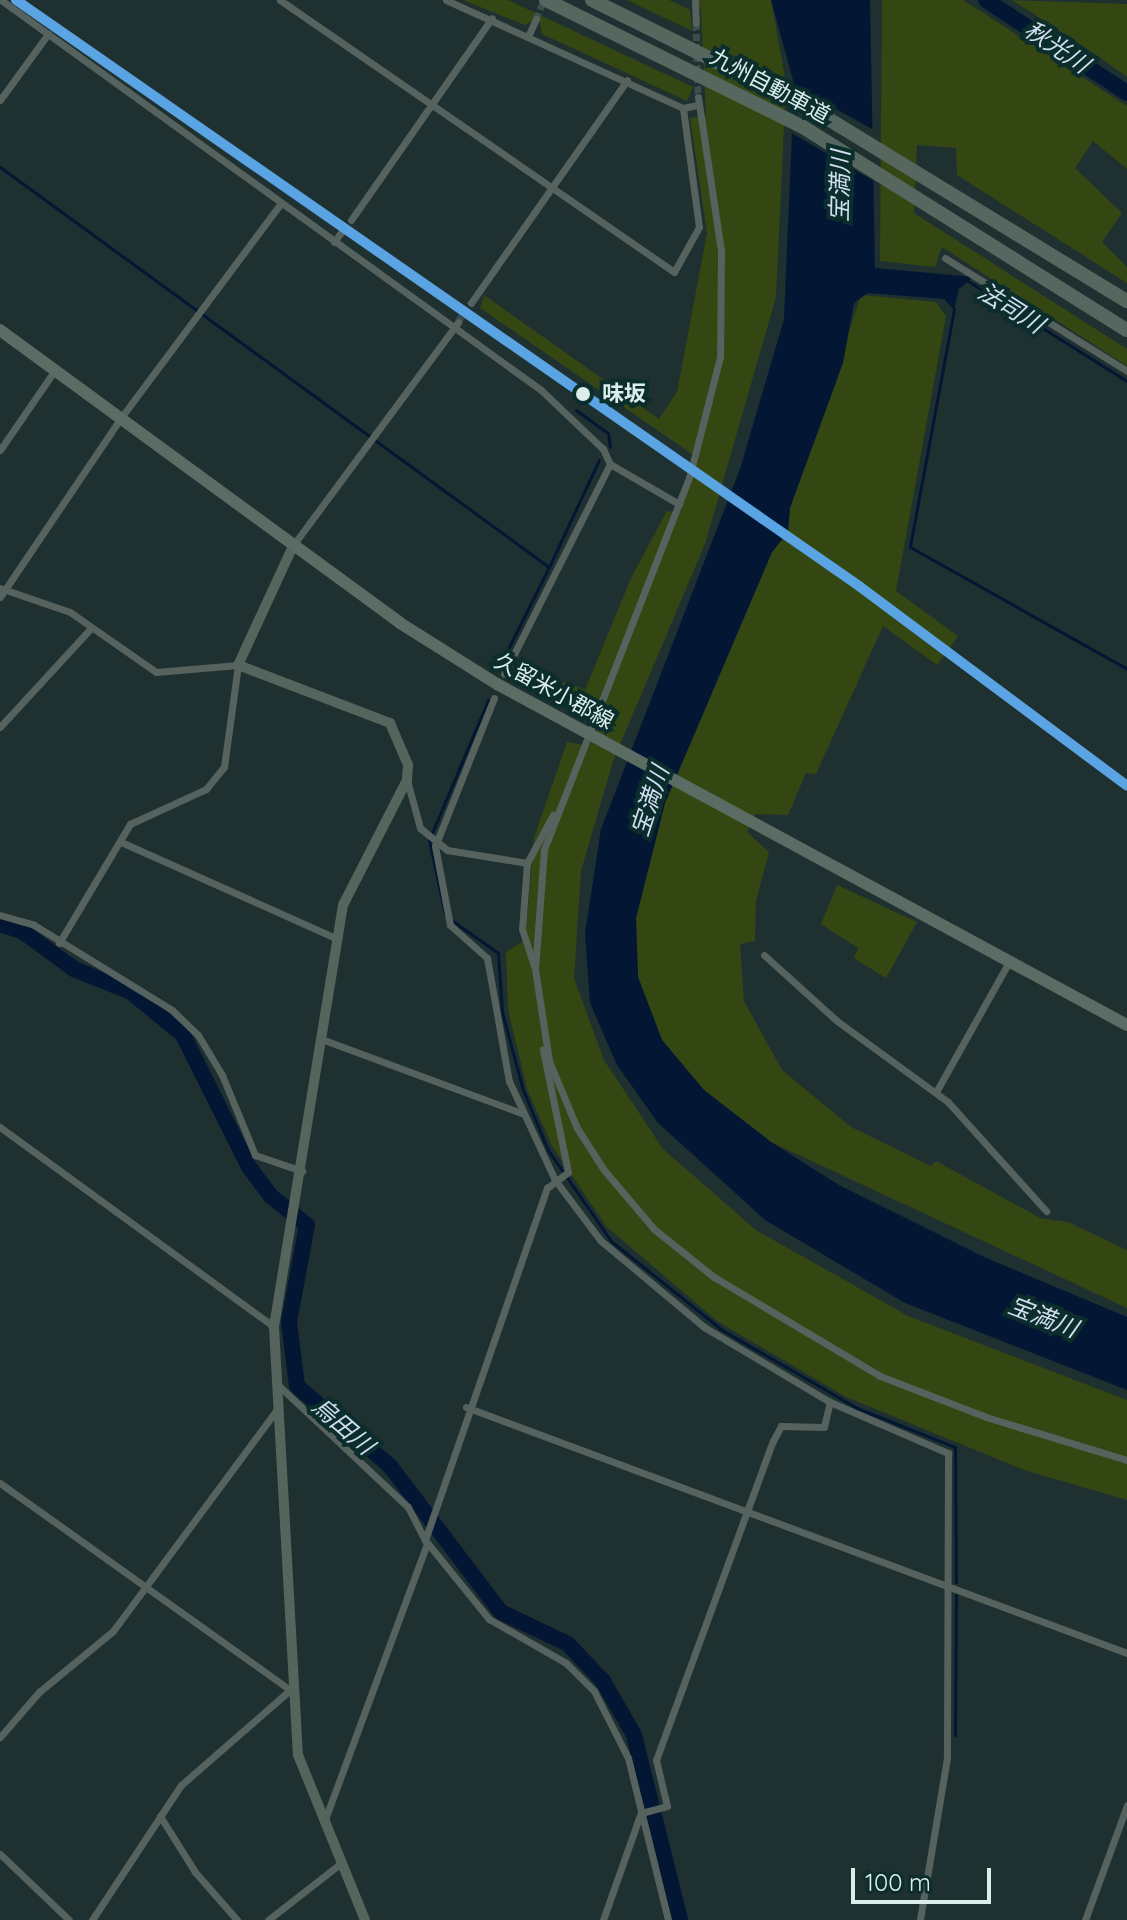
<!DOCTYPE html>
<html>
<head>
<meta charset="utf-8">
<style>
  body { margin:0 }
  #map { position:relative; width:1127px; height:1920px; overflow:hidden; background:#1f3030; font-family:Quicksand,"Noto Sans JP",sans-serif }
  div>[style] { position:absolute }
  .green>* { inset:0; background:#344713 }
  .water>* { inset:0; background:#031734 }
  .pier>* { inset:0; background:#1f3030 }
  .stream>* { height:3px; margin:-1.5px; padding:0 1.5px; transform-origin:1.5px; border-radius:1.5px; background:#031734 }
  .river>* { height:16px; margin:-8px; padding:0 8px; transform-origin:8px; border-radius:8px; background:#031734 }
  .street-tunnel>* { height:7px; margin-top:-3.5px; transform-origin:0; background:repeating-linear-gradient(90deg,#3b4c4c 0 7px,transparent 0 10.5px) }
  .street>* { height:7px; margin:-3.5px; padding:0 3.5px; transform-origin:3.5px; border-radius:3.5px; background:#56625d }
  .secondary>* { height:10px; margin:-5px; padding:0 5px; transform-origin:5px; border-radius:5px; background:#55655d }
  .primary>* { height:12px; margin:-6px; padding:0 6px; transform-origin:6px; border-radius:6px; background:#5a6c63 }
  .highway>* { height:14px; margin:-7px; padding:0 7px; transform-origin:7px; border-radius:7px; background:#55675f }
  .rail-1>* { height:10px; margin:-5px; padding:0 5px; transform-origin:5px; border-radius:5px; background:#5aa4e4 }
  .dots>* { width:22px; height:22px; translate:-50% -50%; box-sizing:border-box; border:4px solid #0b2e2c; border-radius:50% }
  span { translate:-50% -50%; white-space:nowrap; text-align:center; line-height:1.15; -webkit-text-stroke:8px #0b2e2c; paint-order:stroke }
  .street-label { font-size:22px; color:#dbeeec }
  .stop-label { font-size:22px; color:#dbeeec; font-weight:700 }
  .left { translate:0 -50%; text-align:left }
  .water-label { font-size:24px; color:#d0def0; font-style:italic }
  .scale { position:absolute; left:851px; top:1868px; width:140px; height:36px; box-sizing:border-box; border:4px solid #dbeeec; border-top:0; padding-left:10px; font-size:24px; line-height:28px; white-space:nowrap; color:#dbeeec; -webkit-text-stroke:6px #0b2e2c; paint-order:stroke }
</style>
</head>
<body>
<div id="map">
  <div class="green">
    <div style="clip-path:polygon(463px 0,508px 0,693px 87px,687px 101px,542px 34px,539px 18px,525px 25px)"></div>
    <div style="clip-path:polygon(627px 0,669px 0,690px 10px,692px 31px)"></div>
    <div style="clip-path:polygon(694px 0,771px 0,786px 83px,776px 297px,705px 544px,613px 761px,581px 871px,574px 978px,604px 1060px,663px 1149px,756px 1230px,908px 1316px,1127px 1400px,1127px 1500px,1024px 1470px,846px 1397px,717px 1321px,606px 1226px,552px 1146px,527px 1089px,508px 1009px,506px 952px,525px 940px,534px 838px,567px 742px,589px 746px,597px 730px,577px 708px,550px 696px,565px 681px,585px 690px,631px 578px,667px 511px,680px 513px,699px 459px,480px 308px,484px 295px,659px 419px,677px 392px,707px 233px,690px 118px,706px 115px,701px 10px)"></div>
    <div style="clip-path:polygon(882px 0,963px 0,1127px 106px,1127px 169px,1093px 141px,1075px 168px,1122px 213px,1102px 242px,1127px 267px,1127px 283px,957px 175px,956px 148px,917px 145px,914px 213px,1127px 349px,1127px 366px,942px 247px,935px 267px,880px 261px)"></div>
    <div style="clip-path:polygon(1012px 0,1127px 4px,1127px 77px,1098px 56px)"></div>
    <div style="clip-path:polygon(861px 295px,936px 302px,946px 316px,896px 591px,958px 636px,937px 665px,883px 626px,816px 774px,806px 773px,788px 815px,755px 814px,747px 832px,769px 852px,756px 901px,755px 941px,740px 944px,744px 1001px,782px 1070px,851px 1127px,931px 1166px,936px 1161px,1040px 1218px,1068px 1222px,1127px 1250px,1127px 1308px,771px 1142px,704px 1090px,662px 1040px,638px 977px,636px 918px,665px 803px,772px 552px,788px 532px,790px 508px)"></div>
    <div style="clip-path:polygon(837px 885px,917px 922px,886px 978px,854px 958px,858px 948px,821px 924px)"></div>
  </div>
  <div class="water">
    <div style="clip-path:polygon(771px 0,870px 0,875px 268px,973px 277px,959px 289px,954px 310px,944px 299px,868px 293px,854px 303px,843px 363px,790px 508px,788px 532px,772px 552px,665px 803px,636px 918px,638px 977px,662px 1040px,704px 1090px,771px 1142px,839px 1185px,984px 1257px,1127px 1317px,1127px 1390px,905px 1303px,765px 1220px,658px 1123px,617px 1065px,590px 1003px,585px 933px,601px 829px,740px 469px,784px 319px,794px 84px)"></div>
  </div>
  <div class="pier">
    <div style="clip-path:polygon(790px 83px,879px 133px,879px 184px,790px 132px)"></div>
  </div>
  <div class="stream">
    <div style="left:0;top:167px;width:679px;rotate:36.08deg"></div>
    <div style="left:549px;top:567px;width:101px;rotate:116.6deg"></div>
    <div style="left:968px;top:281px;width:188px;rotate:32.2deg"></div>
    <div style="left:954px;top:309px;width:242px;rotate:100.5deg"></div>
    <div style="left:910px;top:547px;width:249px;rotate:29.3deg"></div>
    <div style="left:576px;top:410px;width:39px;rotate:36deg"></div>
    <div style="left:608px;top:433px;width:14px;rotate:82deg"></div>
    <div style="left:549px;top:567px;width:118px;rotate:-65deg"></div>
    <div style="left:445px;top:914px;width:76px;rotate:-102.2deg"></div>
    <div style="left:429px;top:840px;width:152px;rotate:-67.1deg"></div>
    <div style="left:450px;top:919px;width:59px;rotate:35.3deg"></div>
    <div style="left:498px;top:953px;width:59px;rotate:86.1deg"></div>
    <div style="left:502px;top:1012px;width:81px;rotate:74.9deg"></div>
    <div style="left:523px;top:1090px;width:65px;rotate:67.4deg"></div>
    <div style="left:548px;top:1150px;width:111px;rotate:55.3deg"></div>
    <div style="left:611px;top:1241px;width:142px;rotate:38.7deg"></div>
    <div style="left:722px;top:1330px;width:156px;rotate:30deg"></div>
    <div style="left:857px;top:1408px;width:105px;rotate:21.7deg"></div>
    <div style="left:955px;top:1447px;width:135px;rotate:89.6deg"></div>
    <div style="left:955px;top:1735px;width:140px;rotate:-89.6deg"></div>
  </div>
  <div class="river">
    <div style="left:986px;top:0;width:169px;rotate:33.4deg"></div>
    <div style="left:0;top:924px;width:23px;rotate:18deg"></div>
    <div style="left:22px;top:931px;width:64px;rotate:36.2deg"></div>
    <div style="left:74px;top:969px;width:61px;rotate:22deg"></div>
    <div style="left:131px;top:992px;width:67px;rotate:39.6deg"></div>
    <div style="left:183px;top:1035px;width:148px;rotate:63.4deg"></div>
    <div style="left:249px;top:1167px;width:38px;rotate:53deg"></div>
    <div style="left:272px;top:1197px;width:45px;rotate:38.7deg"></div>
    <div style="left:307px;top:1225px;width:99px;rotate:100.5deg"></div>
    <div style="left:289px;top:1322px;width:64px;rotate:82.9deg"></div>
    <div style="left:297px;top:1386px;width:123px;rotate:40.7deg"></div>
    <div style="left:390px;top:1466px;width:183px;rotate:52.8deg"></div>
    <div style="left:501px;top:1612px;width:74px;rotate:25.5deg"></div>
    <div style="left:568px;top:1644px;width:51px;rotate:46.6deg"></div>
    <div style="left:603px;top:1681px;width:62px;rotate:60.1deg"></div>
    <div style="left:634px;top:1735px;width:191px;rotate:76deg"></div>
  </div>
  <div class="street-tunnel">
    <div style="left:536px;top:19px;width:21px;rotate:-67deg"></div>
    <div style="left:696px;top:23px;width:74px;rotate:88.5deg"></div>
    <div style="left:458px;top:322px;width:23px;rotate:-56deg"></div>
  </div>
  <div class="street">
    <div style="left:1px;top:0;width:666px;rotate:35.84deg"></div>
    <div style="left:541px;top:390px;width:86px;rotate:43.6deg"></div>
    <div style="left:603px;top:449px;width:17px;rotate:65deg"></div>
    <div style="left:610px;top:464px;width:235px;rotate:116.8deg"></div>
    <div style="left:280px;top:0;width:479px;rotate:34.6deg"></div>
    <div style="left:674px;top:272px;width:51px;rotate:-60.9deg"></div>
    <div style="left:699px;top:227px;width:120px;rotate:-97.7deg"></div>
    <div style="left:446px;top:0;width:260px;rotate:24.5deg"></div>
    <div style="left:683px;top:108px;width:14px;rotate:-12deg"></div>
    <div style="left:695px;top:0;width:23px;rotate:88deg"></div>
    <div style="left:529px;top:34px;width:17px;rotate:-65deg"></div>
    <div style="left:698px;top:97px;width:156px;rotate:81.5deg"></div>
    <div style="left:721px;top:251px;width:106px;rotate:90.5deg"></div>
    <div style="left:720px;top:357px;width:122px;rotate:104.3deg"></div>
    <div style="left:690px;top:475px;width:402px;rotate:111.3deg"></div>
    <div style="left:544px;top:850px;width:119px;rotate:94.3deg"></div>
    <div style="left:535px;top:969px;width:93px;rotate:81.3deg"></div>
    <div style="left:549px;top:1061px;width:73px;rotate:67.3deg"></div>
    <div style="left:577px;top:1128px;width:50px;rotate:57.3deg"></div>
    <div style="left:604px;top:1170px;width:77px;rotate:49.7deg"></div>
    <div style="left:654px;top:1229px;width:77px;rotate:38.7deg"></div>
    <div style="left:714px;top:1277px;width:193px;rotate:30.8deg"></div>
    <div style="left:880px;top:1376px;width:114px;rotate:21.1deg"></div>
    <div style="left:986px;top:1417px;width:147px;rotate:17deg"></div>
    <div style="left:0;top:100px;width:82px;rotate:-54deg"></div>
    <div style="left:351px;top:220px;width:246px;rotate:-55.1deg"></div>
    <div style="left:334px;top:242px;width:14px;rotate:-54deg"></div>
    <div style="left:945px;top:258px;width:214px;rotate:31.8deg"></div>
    <div style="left:471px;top:303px;width:272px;rotate:-55deg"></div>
    <div style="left:0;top:450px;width:97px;rotate:-55.5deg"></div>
    <div style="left:610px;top:464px;width:80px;rotate:30.1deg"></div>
    <div style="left:294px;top:544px;width:276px;rotate:-53.5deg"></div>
    <div style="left:0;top:588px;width:74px;rotate:18.9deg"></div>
    <div style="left:70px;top:612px;width:105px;rotate:34.9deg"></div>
    <div style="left:156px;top:672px;width:82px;rotate:-4.9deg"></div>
    <div style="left:0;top:597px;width:215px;rotate:-56deg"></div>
    <div style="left:120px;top:419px;width:268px;rotate:-53.3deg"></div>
    <div style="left:494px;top:698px;width:159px;rotate:111.7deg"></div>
    <div style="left:435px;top:846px;width:80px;rotate:79.2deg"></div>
    <div style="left:450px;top:925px;width:50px;rotate:41.7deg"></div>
    <div style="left:487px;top:958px;width:125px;rotate:79.9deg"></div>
    <div style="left:509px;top:1081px;width:109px;rotate:65.1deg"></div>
    <div style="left:555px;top:1180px;width:75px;rotate:53.1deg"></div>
    <div style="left:600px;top:1240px;width:136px;rotate:39.9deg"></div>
    <div style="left:704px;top:1327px;width:147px;rotate:30.8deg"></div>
    <div style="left:830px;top:1402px;width:129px;rotate:23.4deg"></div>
    <div style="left:948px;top:1453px;width:305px;rotate:90.2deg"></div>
    <div style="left:947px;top:1758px;width:164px;rotate:99.5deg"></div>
    <div style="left:0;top:727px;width:134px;rotate:-47.4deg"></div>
    <div style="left:407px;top:780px;width:50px;rotate:74.8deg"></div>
    <div style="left:420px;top:828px;width:35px;rotate:39deg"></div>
    <div style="left:447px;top:850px;width:81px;rotate:9.2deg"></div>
    <div style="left:527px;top:863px;width:55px;rotate:-61.6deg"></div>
    <div style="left:121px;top:842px;width:238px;rotate:24.1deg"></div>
    <div style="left:527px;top:863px;width:66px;rotate:94.3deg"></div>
    <div style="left:522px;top:929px;width:40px;rotate:72deg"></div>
    <div style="left:0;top:915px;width:35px;rotate:16deg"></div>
    <div style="left:34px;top:925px;width:162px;rotate:31.6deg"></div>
    <div style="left:172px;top:1010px;width:36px;rotate:44deg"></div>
    <div style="left:198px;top:1035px;width:47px;rotate:59deg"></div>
    <div style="left:222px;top:1075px;width:87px;rotate:67.6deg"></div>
    <div style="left:255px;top:1155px;width:50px;rotate:18.8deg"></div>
    <div style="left:59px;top:943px;width:139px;rotate:-59.2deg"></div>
    <div style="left:130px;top:824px;width:84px;rotate:-24.7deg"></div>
    <div style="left:206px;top:789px;width:28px;rotate:-51deg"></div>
    <div style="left:224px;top:767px;width:103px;rotate:-82.2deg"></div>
    <div style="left:764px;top:955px;width:98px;rotate:42.1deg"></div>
    <div style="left:837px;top:1021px;width:137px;rotate:36.1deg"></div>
    <div style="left:948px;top:1102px;width:147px;rotate:48deg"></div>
    <div style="left:324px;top:1040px;width:210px;rotate:20.3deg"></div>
    <div style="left:936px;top:1092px;width:149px;rotate:-60.7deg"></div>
    <div style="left:0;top:1127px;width:339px;rotate:36.1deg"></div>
    <div style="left:278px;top:1385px;width:178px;rotate:43.2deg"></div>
    <div style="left:408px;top:1507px;width:37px;rotate:63deg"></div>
    <div style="left:425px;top:1540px;width:102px;rotate:51deg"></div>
    <div style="left:489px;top:1619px;width:89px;rotate:29.7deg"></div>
    <div style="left:566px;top:1663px;width:40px;rotate:45deg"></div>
    <div style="left:594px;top:1691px;width:75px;rotate:63.1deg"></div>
    <div style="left:628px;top:1758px;width:167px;rotate:76.1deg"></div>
    <div style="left:466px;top:1407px;width:705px;rotate:20.41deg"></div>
    <div style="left:0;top:1483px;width:356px;rotate:35.5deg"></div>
    <div style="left:290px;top:1690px;width:145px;rotate:138.9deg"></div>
    <div style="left:181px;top:1785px;width:162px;rotate:123.4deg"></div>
    <div style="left:425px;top:1540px;width:373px;rotate:-70.9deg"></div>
    <div style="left:547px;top:1188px;width:26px;rotate:-37deg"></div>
    <div style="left:568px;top:1172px;width:125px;rotate:-101.6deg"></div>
    <div style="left:0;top:1737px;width:60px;rotate:-49.1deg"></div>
    <div style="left:39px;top:1692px;width:96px;rotate:-39.5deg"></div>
    <div style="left:113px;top:1631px;width:277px;rotate:-53.5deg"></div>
    <div style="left:641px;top:1813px;width:27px;rotate:-15deg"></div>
    <div style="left:667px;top:1806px;width:47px;rotate:-103.4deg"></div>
    <div style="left:656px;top:1760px;width:340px;rotate:-69.9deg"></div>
    <div style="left:773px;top:1441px;width:17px;rotate:-62deg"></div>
    <div style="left:781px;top:1426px;width:43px;rotate:1.3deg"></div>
    <div style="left:824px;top:1427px;width:26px;rotate:-77deg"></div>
    <div style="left:160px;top:1816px;width:66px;rotate:58deg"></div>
    <div style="left:195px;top:1872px;width:64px;rotate:48.8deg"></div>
    <div style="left:324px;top:1822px;width:297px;rotate:-69.7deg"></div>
    <div style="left:0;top:1854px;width:95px;rotate:43.7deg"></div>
    <div style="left:268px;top:1920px;width:91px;rotate:-37.9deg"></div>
    <div style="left:603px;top:1920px;width:111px;rotate:-70.6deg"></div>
    <div style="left:1085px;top:1920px;width:122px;rotate:-69.9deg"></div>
  </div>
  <div class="secondary">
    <div style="left:294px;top:544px;width:133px;rotate:114.8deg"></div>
    <div style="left:238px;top:665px;width:163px;rotate:20.9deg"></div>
    <div style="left:390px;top:723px;width:46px;rotate:66.8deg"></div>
    <div style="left:408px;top:765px;width:15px;rotate:94deg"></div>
    <div style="left:407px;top:780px;width:140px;rotate:117.1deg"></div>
    <div style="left:343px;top:905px;width:428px;rotate:99.3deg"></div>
    <div style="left:274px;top:1327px;width:429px;rotate:86.8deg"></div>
    <div style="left:298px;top:1755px;width:178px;rotate:67.9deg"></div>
  </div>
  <div class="primary">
    <div style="left:0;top:330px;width:496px;rotate:36.2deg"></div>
    <div style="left:400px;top:623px;width:115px;rotate:32.2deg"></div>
    <div style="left:497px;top:684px;width:716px;rotate:28.43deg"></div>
  </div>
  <div class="highway">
    <div style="left:546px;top:0;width:287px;rotate:26.3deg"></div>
    <div style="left:803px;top:127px;width:382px;rotate:32.1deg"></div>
    <div style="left:592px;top:0;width:246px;rotate:26.4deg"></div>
    <div style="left:812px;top:109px;width:369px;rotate:31.4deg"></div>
  </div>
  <div class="rail-1">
    <div style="left:16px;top:0;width:1027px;rotate:34.8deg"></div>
    <div style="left:859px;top:586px;width:334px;rotate:36.7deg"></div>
  </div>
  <div class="dots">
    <div style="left:583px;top:394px;background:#dbeeec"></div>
  </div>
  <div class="street-label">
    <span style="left:770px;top:86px;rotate:28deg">九州自動車道</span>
    <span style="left:554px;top:691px;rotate:29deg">久留米小郡線</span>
  </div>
  <div class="stop-label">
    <span class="left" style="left:602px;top:394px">味坂</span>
  </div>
  <div class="water-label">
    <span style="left:1057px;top:47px;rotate:34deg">秋光川</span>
    <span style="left:840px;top:186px;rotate:-89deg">宝満川</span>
    <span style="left:1011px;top:308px;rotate:32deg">法司川</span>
    <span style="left:650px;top:801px;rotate:-72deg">宝満川</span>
    <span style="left:1043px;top:1317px;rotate:21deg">宝満川</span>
    <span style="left:343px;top:1426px;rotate:41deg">烏田川</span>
  </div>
  <div class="scale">100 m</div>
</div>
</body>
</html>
